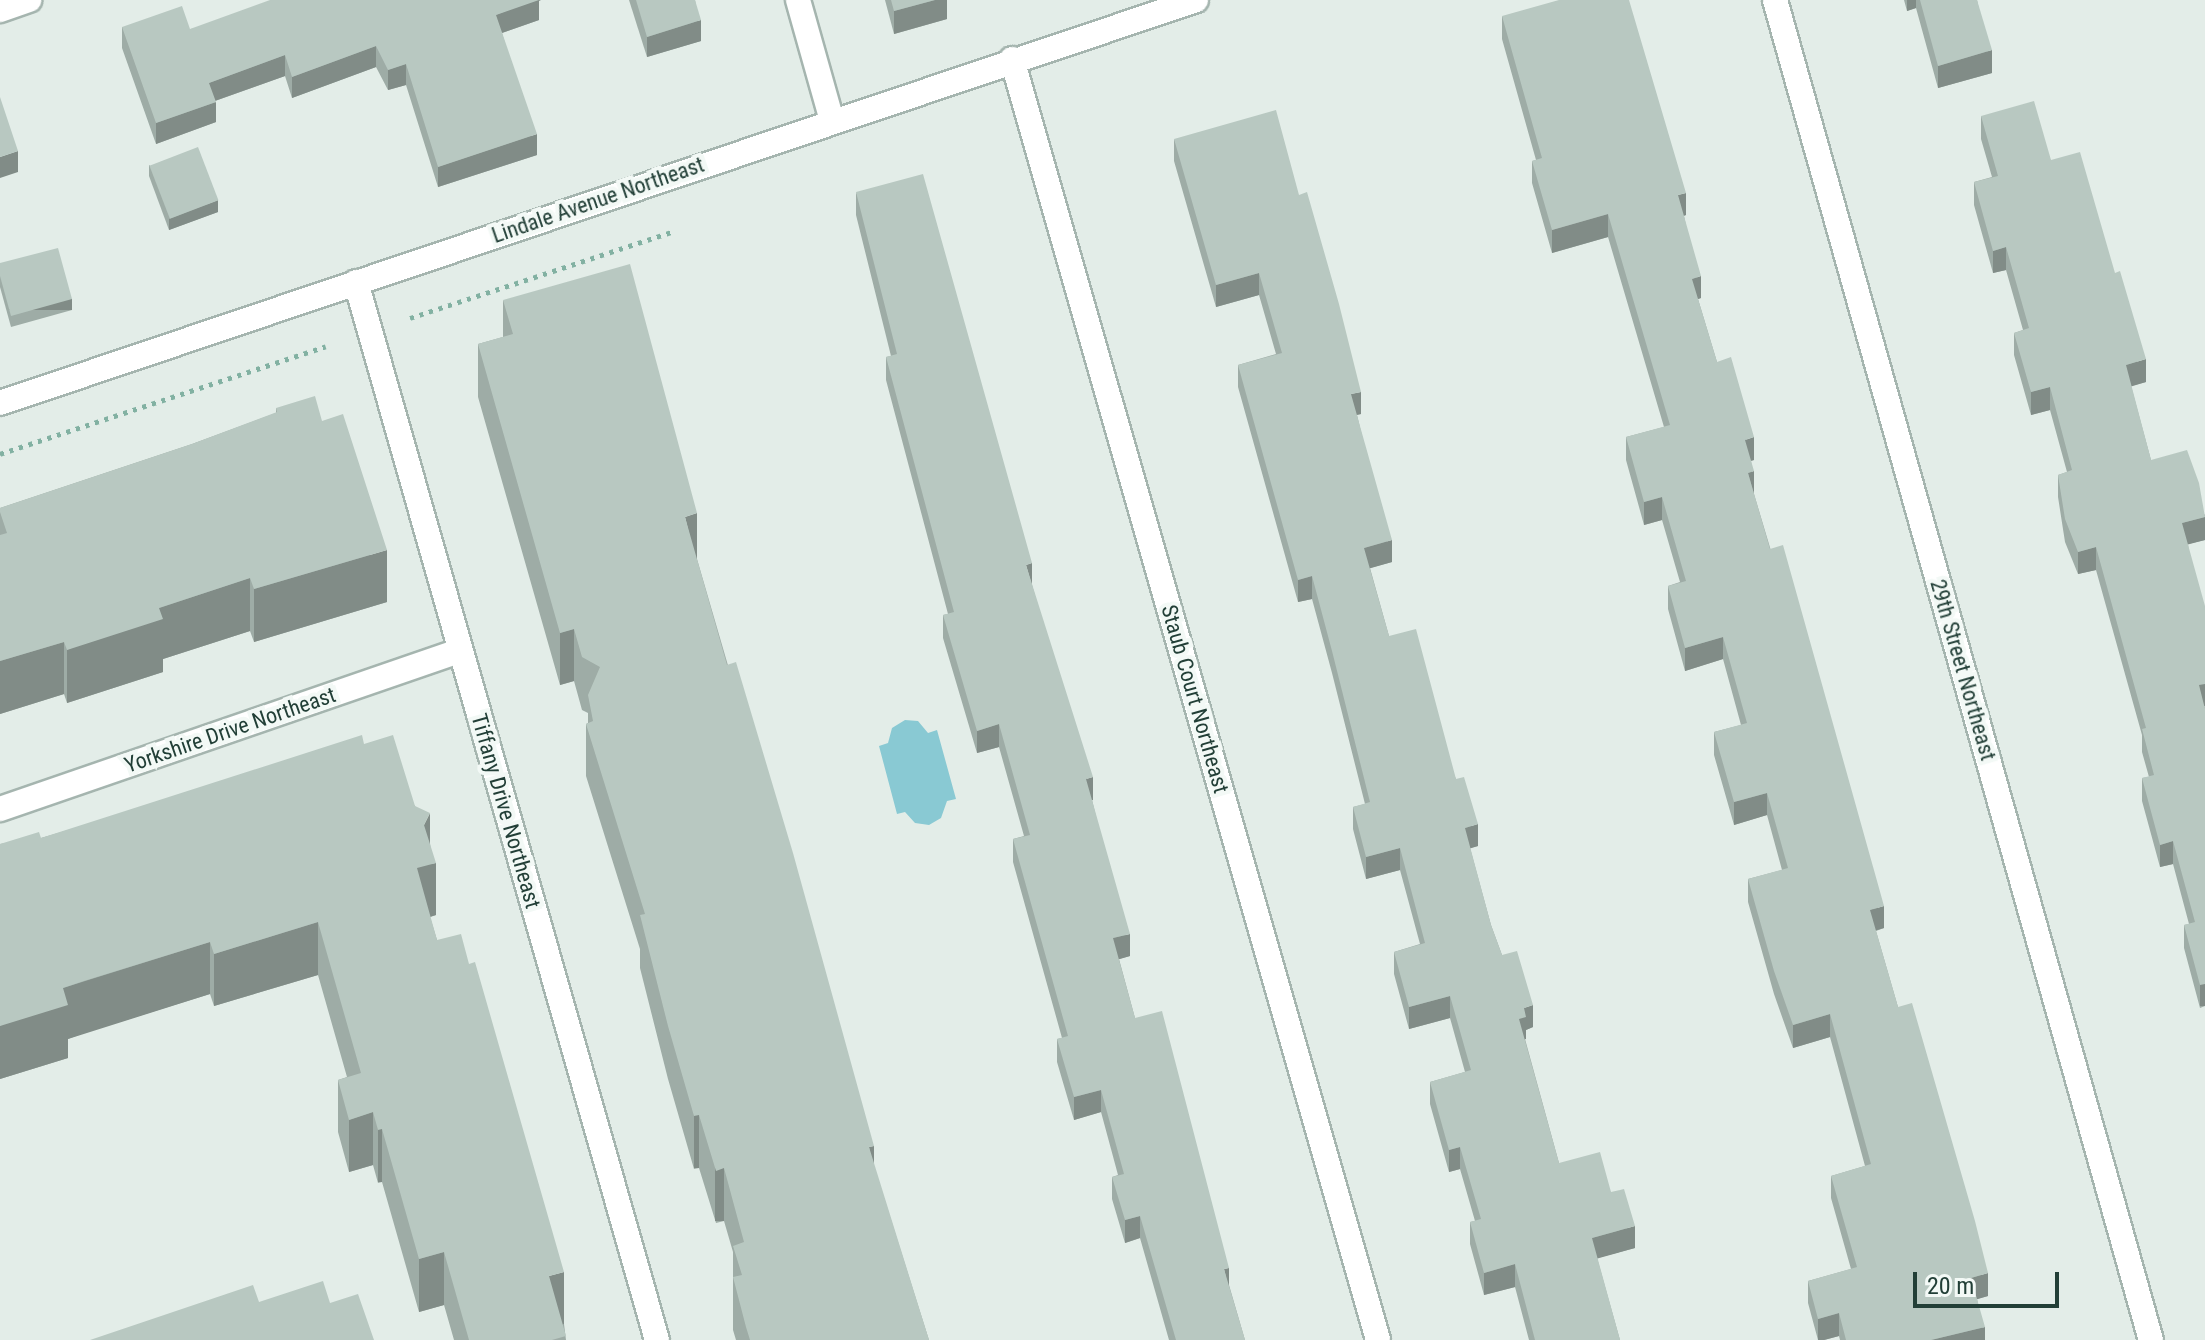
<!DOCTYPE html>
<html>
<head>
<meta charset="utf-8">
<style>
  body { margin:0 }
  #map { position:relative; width:2205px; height:1340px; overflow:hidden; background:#e3ede8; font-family:"Roboto Condensed",sans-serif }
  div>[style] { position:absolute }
  .water>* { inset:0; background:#89c9d3 }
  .path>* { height:5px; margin-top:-2.5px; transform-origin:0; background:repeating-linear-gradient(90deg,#82b1a2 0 4px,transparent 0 10px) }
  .roads { filter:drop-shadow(2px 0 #a5b5af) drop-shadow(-2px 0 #a5b5af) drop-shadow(0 2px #a5b5af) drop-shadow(0 -2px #a5b5af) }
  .minor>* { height:24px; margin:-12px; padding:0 12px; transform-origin:12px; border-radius:12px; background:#fff }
  .secondary>* { height:24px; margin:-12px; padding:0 12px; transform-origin:12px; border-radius:12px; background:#fff }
  .wall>* { inset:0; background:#9eaca6 }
  .shaded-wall>* { inset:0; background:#818c87; transform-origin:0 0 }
  .building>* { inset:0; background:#b8c8c1; transform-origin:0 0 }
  span { translate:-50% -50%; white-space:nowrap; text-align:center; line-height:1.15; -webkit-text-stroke:8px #f3f9f6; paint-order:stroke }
  .street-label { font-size:22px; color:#223f37 }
  .scale { position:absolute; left:1913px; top:1272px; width:146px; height:36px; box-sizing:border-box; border:4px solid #223f37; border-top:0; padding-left:10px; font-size:24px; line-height:28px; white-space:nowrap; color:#223f37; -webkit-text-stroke:6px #f3f9f6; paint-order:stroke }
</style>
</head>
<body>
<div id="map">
  <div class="water">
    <div style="clip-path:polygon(905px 720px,918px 721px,928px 733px,937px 730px,956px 799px,947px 801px,941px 818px,929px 825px,915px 823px,905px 812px,897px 814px,879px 746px,888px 743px,892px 728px)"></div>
  </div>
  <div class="path">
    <div style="left:410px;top:318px;width:278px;rotate:-18.2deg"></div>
    <div style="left:0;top:454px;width:343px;rotate:-18.3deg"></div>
  </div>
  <div class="roads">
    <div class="minor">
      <div style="left:798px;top:0;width:126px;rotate:74.3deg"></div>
      <div style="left:0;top:10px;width:31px;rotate:-19deg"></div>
      <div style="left:1012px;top:59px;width:1332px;rotate:74.05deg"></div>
      <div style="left:356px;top:282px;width:1100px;rotate:74.12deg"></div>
      <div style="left:0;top:403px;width:1262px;rotate:-18.62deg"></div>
      <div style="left:0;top:809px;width:486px;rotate:-19deg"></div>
    </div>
    <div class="secondary">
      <div style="left:1775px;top:0;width:1392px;rotate:74.33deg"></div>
    </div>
  </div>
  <div class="wall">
    <div style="clip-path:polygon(629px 0,695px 0,701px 41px,647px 57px)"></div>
    <div style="clip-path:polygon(885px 0,947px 0,947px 19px,894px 34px)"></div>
    <div style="clip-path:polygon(1904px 0,1977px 0,1992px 73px,1938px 88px,1916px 8px,1907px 11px)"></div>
    <div style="clip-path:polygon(539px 1px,539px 20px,502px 33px,537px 155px,438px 187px,406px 85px,388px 90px,376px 67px,292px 98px,285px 76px,215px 101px,216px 122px,156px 144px,122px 48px,122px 27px,190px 29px)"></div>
    <div style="clip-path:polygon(1502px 16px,1686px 215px,1684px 216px,1701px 298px,1698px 299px,1717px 362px,1754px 460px,1751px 461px,1754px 494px,1884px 928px,1876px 931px,1898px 1007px,1988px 1296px,1977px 1299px,1985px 1340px,1840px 1340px,1839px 1336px,1824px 1340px,1818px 1340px,1808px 1303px,1808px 1281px,1851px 1269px,1831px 1198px,1831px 1176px,1865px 1166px,1830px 1037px,1793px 1048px,1774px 994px,1748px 902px,1748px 879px,1782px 870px,1767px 815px,1734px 825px,1714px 755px,1714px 732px,1741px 725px,1723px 659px,1685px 671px,1668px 609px,1668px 586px,1680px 582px,1662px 520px,1644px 525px,1626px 460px,1626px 437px,1664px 427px,1608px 237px,1552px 253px,1532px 183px,1532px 161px,1536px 160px,1502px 39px)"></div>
    <div style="clip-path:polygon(1981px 116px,2051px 160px,2146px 382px,2131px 386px,2151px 460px,2205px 515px,2205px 540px,2188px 544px,2205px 709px,2205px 1006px,2200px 1008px,2184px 948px,2184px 925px,2189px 924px,2173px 864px,2160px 867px,2142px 801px,2142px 778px,2149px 777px,2142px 752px,2142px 735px,2096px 570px,2078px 574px,2065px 542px,2058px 497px,2058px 475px,2067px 472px,2050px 410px,2031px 415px,2014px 355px,2014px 333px,2023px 330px,2006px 270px,1993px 273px,1974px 205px,1974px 182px,1992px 177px,1981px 139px)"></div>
    <div style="clip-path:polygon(1174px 139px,1361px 414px,1357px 415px,1392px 562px,1370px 568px,1389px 636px,1456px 779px,1478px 846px,1470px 848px,1491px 925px,1502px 955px,1533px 1027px,1526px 1030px,1526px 1039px,1525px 1039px,1559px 1163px,1611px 1192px,1635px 1248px,1597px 1258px,1620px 1340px,1529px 1340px,1515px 1287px,1484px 1295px,1470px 1244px,1470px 1222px,1475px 1221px,1460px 1169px,1449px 1172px,1430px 1104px,1430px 1082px,1465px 1072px,1450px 1018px,1409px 1029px,1394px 974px,1394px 952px,1420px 944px,1400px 870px,1366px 879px,1353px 829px,1353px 807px,1365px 804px,1332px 673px,1312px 599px,1298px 602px,1238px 387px,1238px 365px,1276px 354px,1259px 295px,1216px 307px,1174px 161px)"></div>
    <div style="clip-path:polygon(149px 165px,218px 212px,169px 230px,149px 176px)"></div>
    <div style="clip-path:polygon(856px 192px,1032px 585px,1093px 800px,1092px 800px,1130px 956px,1119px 959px,1135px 1018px,1229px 1285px,1245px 1340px,1169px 1340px,1140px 1238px,1125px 1243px,1112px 1199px,1112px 1177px,1118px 1175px,1101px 1112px,1074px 1120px,1057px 1062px,1057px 1039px,1062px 1038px,1013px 862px,1013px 839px,1024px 836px,999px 747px,977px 753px,943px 638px,943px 615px,948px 614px,886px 380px,886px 357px,891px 356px,856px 215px)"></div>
    <div style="clip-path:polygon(0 263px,72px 310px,11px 327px,0 287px)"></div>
    <div style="clip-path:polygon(503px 300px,697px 559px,874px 1166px,929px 1340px,736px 1340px,733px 1330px,733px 1252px,724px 1221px,716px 1223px,699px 1168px,694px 1169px,668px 1079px,640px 968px,640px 949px,586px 776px,586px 724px,588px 723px,588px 713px,582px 710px,574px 681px,560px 685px,478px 397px,478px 344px,503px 337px)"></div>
    <div style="clip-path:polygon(276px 408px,322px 421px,387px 602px,254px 642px,250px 631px,163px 659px,163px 672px,67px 703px,64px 694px,0 714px,0 508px,192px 444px,276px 413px)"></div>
    <div style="clip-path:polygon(364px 744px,415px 806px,430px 843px,436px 915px,430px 917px,437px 940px,564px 1324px,566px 1340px,454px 1340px,444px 1305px,419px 1312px,382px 1182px,378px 1183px,373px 1165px,349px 1172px,338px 1132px,338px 1080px,347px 1077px,318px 975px,214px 1006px,210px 994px,84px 1033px,68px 1039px,68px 1058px,0 1079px,0 844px,41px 838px)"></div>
  </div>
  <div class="shaded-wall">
    <div style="clip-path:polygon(533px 0,541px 0,539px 1px,539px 20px,496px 35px,496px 15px)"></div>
    <div style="clip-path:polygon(935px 0,947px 0,947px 19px,894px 34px,894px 11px)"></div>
    <div style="clip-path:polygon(1907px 0,1916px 0,1916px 8px,1907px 11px)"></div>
    <div style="clip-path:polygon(701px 20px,701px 41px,647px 57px,647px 37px)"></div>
    <div style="clip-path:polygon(376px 46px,376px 67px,292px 98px,292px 77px)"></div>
    <div style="clip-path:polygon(1992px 50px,1992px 73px,1938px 88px,1938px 66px)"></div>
    <div style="clip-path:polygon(285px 55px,285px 76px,209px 103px,209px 83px)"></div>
    <div style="clip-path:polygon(406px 64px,406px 85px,388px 90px,388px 70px)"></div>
    <div style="clip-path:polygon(216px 102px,216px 122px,156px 144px,156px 123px)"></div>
    <div style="clip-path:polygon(537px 134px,537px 155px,438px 187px,438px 167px)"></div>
    <div style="clip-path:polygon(18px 151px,18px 172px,0 178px,0 157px)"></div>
    <div style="clip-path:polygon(1686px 193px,1686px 215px,1678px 217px,1678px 195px)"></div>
    <div style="clip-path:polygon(218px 200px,218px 212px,169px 230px,169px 219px)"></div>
    <div style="clip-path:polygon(1608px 214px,1608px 237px,1552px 253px,1552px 230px)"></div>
    <div style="clip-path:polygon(2006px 247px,2006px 270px,1993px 273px,1993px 251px)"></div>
    <div style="clip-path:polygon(1259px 273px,1259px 295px,1216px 307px,1216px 285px)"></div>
    <div style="clip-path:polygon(1701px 276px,1701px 298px,1692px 301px,1692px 279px)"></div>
    <div style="left:72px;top:299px;width:11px;height:63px;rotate:90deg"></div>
    <div style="clip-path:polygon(2146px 359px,2146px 382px,2126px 388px,2126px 365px)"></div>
    <div style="clip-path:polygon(2050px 387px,2050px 410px,2031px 415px,2031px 392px)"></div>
    <div style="clip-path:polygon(1361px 392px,1361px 414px,1351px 416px,1351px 394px)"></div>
    <div style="clip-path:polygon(1754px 437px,1754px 460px,1745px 462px,1745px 440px)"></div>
    <div style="clip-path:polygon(1754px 471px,1754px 494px,1748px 473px)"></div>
    <div style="clip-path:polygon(1662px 497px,1662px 520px,1644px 525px,1644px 502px)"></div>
    <div style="clip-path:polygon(697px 513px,697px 566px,685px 517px)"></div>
    <div style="clip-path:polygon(2205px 517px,2205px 540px,2182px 546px,2182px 523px)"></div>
    <div style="clip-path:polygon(1392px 540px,1392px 562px,1364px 570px,1364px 548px)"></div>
    <div style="clip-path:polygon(2096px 547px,2096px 570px,2078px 574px,2078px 552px)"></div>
    <div style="clip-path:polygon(387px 550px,387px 602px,254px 642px,254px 589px)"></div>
    <div style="clip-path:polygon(1032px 563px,1032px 586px,1026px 565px)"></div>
    <div style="clip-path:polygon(1312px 576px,1312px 599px,1298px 602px,1298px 580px)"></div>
    <div style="clip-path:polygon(250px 578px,250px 631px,163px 659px,163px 672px,67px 703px,67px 650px,159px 608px)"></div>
    <div style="clip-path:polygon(574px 629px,574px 681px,560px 685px,560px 633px)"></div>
    <div style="clip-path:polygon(1723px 637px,1723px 659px,1685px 671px,1685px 648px)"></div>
    <div style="clip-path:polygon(64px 642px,64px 694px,0 714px,0 661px)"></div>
    <div style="left:2205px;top:684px;width:22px;height:6px;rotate:90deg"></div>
    <div style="clip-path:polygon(999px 724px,999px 747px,977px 753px,977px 731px)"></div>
    <div style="clip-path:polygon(1093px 777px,1093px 800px,1086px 802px,1086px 779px)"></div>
    <div style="clip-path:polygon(1767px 793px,1767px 815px,1734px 825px,1734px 802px)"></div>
    <div style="clip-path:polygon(430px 813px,430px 864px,436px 863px,436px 915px,417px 921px,417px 868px,424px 825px)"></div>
    <div style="clip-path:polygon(1478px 824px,1478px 846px,1465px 850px,1465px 828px)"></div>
    <div style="clip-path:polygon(2173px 841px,2173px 864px,2160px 867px,2160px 845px)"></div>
    <div style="clip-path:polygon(1400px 848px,1400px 870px,1366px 879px,1366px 857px)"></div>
    <div style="clip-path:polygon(1884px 906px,1884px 928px,1870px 932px,1870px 910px)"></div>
    <div style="clip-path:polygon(318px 922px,318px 975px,214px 1006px,214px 954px)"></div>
    <div style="clip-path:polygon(1130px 934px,1130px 956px,1113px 961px,1113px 938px)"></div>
    <div style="clip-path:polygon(210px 942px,210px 994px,68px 1039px,68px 1058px,0 1079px,0 1026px,63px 988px)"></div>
    <div style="left:2205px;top:984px;width:22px;height:5px;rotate:90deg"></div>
    <div style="clip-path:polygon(1450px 996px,1450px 1018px,1409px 1029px,1409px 1007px)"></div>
    <div style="clip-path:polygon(1533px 1005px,1533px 1027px,1526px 1030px,1526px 1039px,1519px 1041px,1519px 1019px,1524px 1008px)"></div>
    <div style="clip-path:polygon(1830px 1014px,1830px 1037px,1793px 1048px,1793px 1025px)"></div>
    <div style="clip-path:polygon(1101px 1090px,1101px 1112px,1074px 1120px,1074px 1097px)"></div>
    <div style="clip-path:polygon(373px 1112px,373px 1165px,349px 1172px,349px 1120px)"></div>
    <div style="left:699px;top:1115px;width:53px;height:5px;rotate:90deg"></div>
    <div style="left:382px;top:1129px;width:53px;height:4px;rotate:90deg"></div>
    <div style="clip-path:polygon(874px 1146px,874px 1198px,869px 1147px)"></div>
    <div style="clip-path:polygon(1460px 1147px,1460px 1169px,1449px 1172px,1449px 1150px)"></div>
    <div style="left:724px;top:1168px;width:53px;height:9px;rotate:90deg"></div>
    <div style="clip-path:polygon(1140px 1216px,1140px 1238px,1125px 1243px,1125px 1220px)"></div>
    <div style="clip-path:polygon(1635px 1226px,1635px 1248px,1592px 1260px,1592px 1238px)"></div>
    <div style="clip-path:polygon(444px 1252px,444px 1305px,419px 1312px,419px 1259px)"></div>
    <div style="clip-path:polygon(1515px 1264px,1515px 1287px,1484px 1295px,1484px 1273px)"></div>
    <div style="clip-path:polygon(1229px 1268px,1229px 1290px,1224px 1269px)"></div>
    <div style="clip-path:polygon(564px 1272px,564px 1324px,549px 1329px,549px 1276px)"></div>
    <div style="clip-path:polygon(1988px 1273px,1988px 1296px,1971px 1301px,1971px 1278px)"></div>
    <div style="clip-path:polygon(1839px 1313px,1839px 1336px,1824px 1340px,1818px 1340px,1818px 1319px)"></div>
    <div style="clip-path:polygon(1985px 1327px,1985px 1340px,1931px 1340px)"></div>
  </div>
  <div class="building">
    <div style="clip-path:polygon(270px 0,539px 0,496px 15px,537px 134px,438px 167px,406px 64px,388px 70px,376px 46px,292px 77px,285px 55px,209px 83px,216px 102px,156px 123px,122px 27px,182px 6px,190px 29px)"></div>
    <div style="clip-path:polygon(636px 0,695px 0,701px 20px,647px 37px)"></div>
    <div style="clip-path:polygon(891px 0,935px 0,894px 11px)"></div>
    <div style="clip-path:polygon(1559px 0,1629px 0,1686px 193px,1678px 195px,1701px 276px,1692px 279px,1717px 362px,1731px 357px,1754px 437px,1745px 440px,1754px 471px,1748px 473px,1770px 549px,1783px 545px,1884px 906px,1870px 910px,1898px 1007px,1912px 1003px,1975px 1221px,1988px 1273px,1971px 1278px,1985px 1327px,1931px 1340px,1846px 1340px,1839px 1313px,1818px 1319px,1808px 1281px,1857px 1267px,1831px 1176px,1871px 1164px,1830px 1014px,1793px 1025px,1774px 971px,1748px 879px,1788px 868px,1767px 793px,1734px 802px,1714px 732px,1747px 723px,1723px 637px,1685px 648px,1668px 586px,1686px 581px,1662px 497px,1644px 502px,1626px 437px,1670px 425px,1608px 214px,1552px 230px,1532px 161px,1542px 158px,1502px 16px)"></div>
    <div style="clip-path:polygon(1920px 0,1977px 0,1992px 50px,1938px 66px)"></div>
    <div style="clip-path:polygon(0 97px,18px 151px,0 157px)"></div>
    <div style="clip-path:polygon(2034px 101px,2051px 160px,2080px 152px,2115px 273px,2120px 271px,2146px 359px,2126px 365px,2151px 460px,2187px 450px,2199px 483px,2205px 517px,2182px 523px,2205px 606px,2205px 684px,2199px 685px,2205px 709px,2205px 984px,2200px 985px,2184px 925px,2195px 922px,2173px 841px,2160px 845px,2142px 778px,2154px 775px,2142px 729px,2146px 728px,2096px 547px,2078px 552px,2065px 519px,2058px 475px,2072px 470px,2050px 387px,2031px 392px,2014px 333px,2029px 328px,2006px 247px,1993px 251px,1974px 182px,1998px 176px,1981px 116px)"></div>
    <div style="clip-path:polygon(1276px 110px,1299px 195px,1307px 192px,1339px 304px,1361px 392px,1351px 394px,1392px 540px,1364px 548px,1389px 636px,1416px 629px,1456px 779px,1464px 777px,1478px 824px,1465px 828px,1491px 925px,1502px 955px,1517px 951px,1533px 1005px,1524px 1008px,1526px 1017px,1519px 1019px,1559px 1163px,1600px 1152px,1611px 1192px,1624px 1189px,1635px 1226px,1592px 1238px,1620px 1340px,1535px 1340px,1515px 1264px,1484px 1273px,1470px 1222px,1481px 1219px,1460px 1147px,1449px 1150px,1430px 1082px,1471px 1070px,1450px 996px,1409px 1007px,1394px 952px,1425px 943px,1400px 848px,1366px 857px,1353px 807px,1370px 802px,1332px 651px,1312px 576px,1298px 580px,1238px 365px,1282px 353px,1259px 273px,1216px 285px,1174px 139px)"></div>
    <div style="left:198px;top:147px;width:57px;height:52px;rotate:69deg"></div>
    <div style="clip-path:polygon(923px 174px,1032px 563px,1026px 565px,1093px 777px,1086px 779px,1130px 934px,1113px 938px,1135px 1018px,1162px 1011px,1229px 1268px,1224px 1269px,1245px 1340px,1176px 1340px,1140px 1216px,1125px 1220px,1112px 1177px,1124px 1174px,1101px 1090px,1074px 1097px,1057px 1039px,1068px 1036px,1013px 839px,1030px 835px,999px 724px,977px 731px,943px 615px,954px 612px,886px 357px,897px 354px,856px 192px)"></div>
    <div style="clip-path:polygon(58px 248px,72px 299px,11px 316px,0 276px,0 263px)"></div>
    <div style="clip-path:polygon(630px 264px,697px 513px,685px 517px,727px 665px,736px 662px,793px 853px,874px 1146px,869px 1147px,929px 1340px,750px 1340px,746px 1327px,733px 1277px,742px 1275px,733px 1246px,744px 1242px,724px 1168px,716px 1171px,699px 1115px,694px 1116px,668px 1026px,640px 915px,645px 914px,586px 724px,593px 721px,588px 695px,600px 667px,582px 657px,574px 629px,560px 633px,478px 344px,513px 334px,503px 300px)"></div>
    <div style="clip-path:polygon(315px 396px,322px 421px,343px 414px,387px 550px,254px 589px,250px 578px,159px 608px,163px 619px,67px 650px,64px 642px,0 661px,0 535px,7px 533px,0 512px,0 508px,192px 444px,277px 412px,276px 408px)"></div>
    <div style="clip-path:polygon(362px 735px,364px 744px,393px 735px,415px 806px,430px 813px,424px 825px,436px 863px,417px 868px,437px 940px,461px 934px,469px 964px,475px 962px,564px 1272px,549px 1276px,566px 1336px,552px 1340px,469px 1340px,444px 1252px,419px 1259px,382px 1129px,378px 1130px,373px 1112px,349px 1120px,338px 1080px,361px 1073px,318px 922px,214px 954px,210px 942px,84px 981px,63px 988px,68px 1005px,0 1026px,0 844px,39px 832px,41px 838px)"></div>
    <div style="clip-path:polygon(323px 1281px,330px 1303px,358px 1294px,374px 1340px,90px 1340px,253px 1285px,259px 1302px)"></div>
  </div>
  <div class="street-label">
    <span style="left:598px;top:200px;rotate:-19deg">Lindale Avenue Northeast</span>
    <span style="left:1963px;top:670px;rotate:74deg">29th Street Northeast</span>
    <span style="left:1195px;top:699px;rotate:74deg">Staub Court Northeast</span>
    <span style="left:230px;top:730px;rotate:-19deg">Yorkshire Drive Northeast</span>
    <span style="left:506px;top:811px;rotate:74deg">Tiffany Drive Northeast</span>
  </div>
  <div class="scale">20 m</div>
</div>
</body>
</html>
